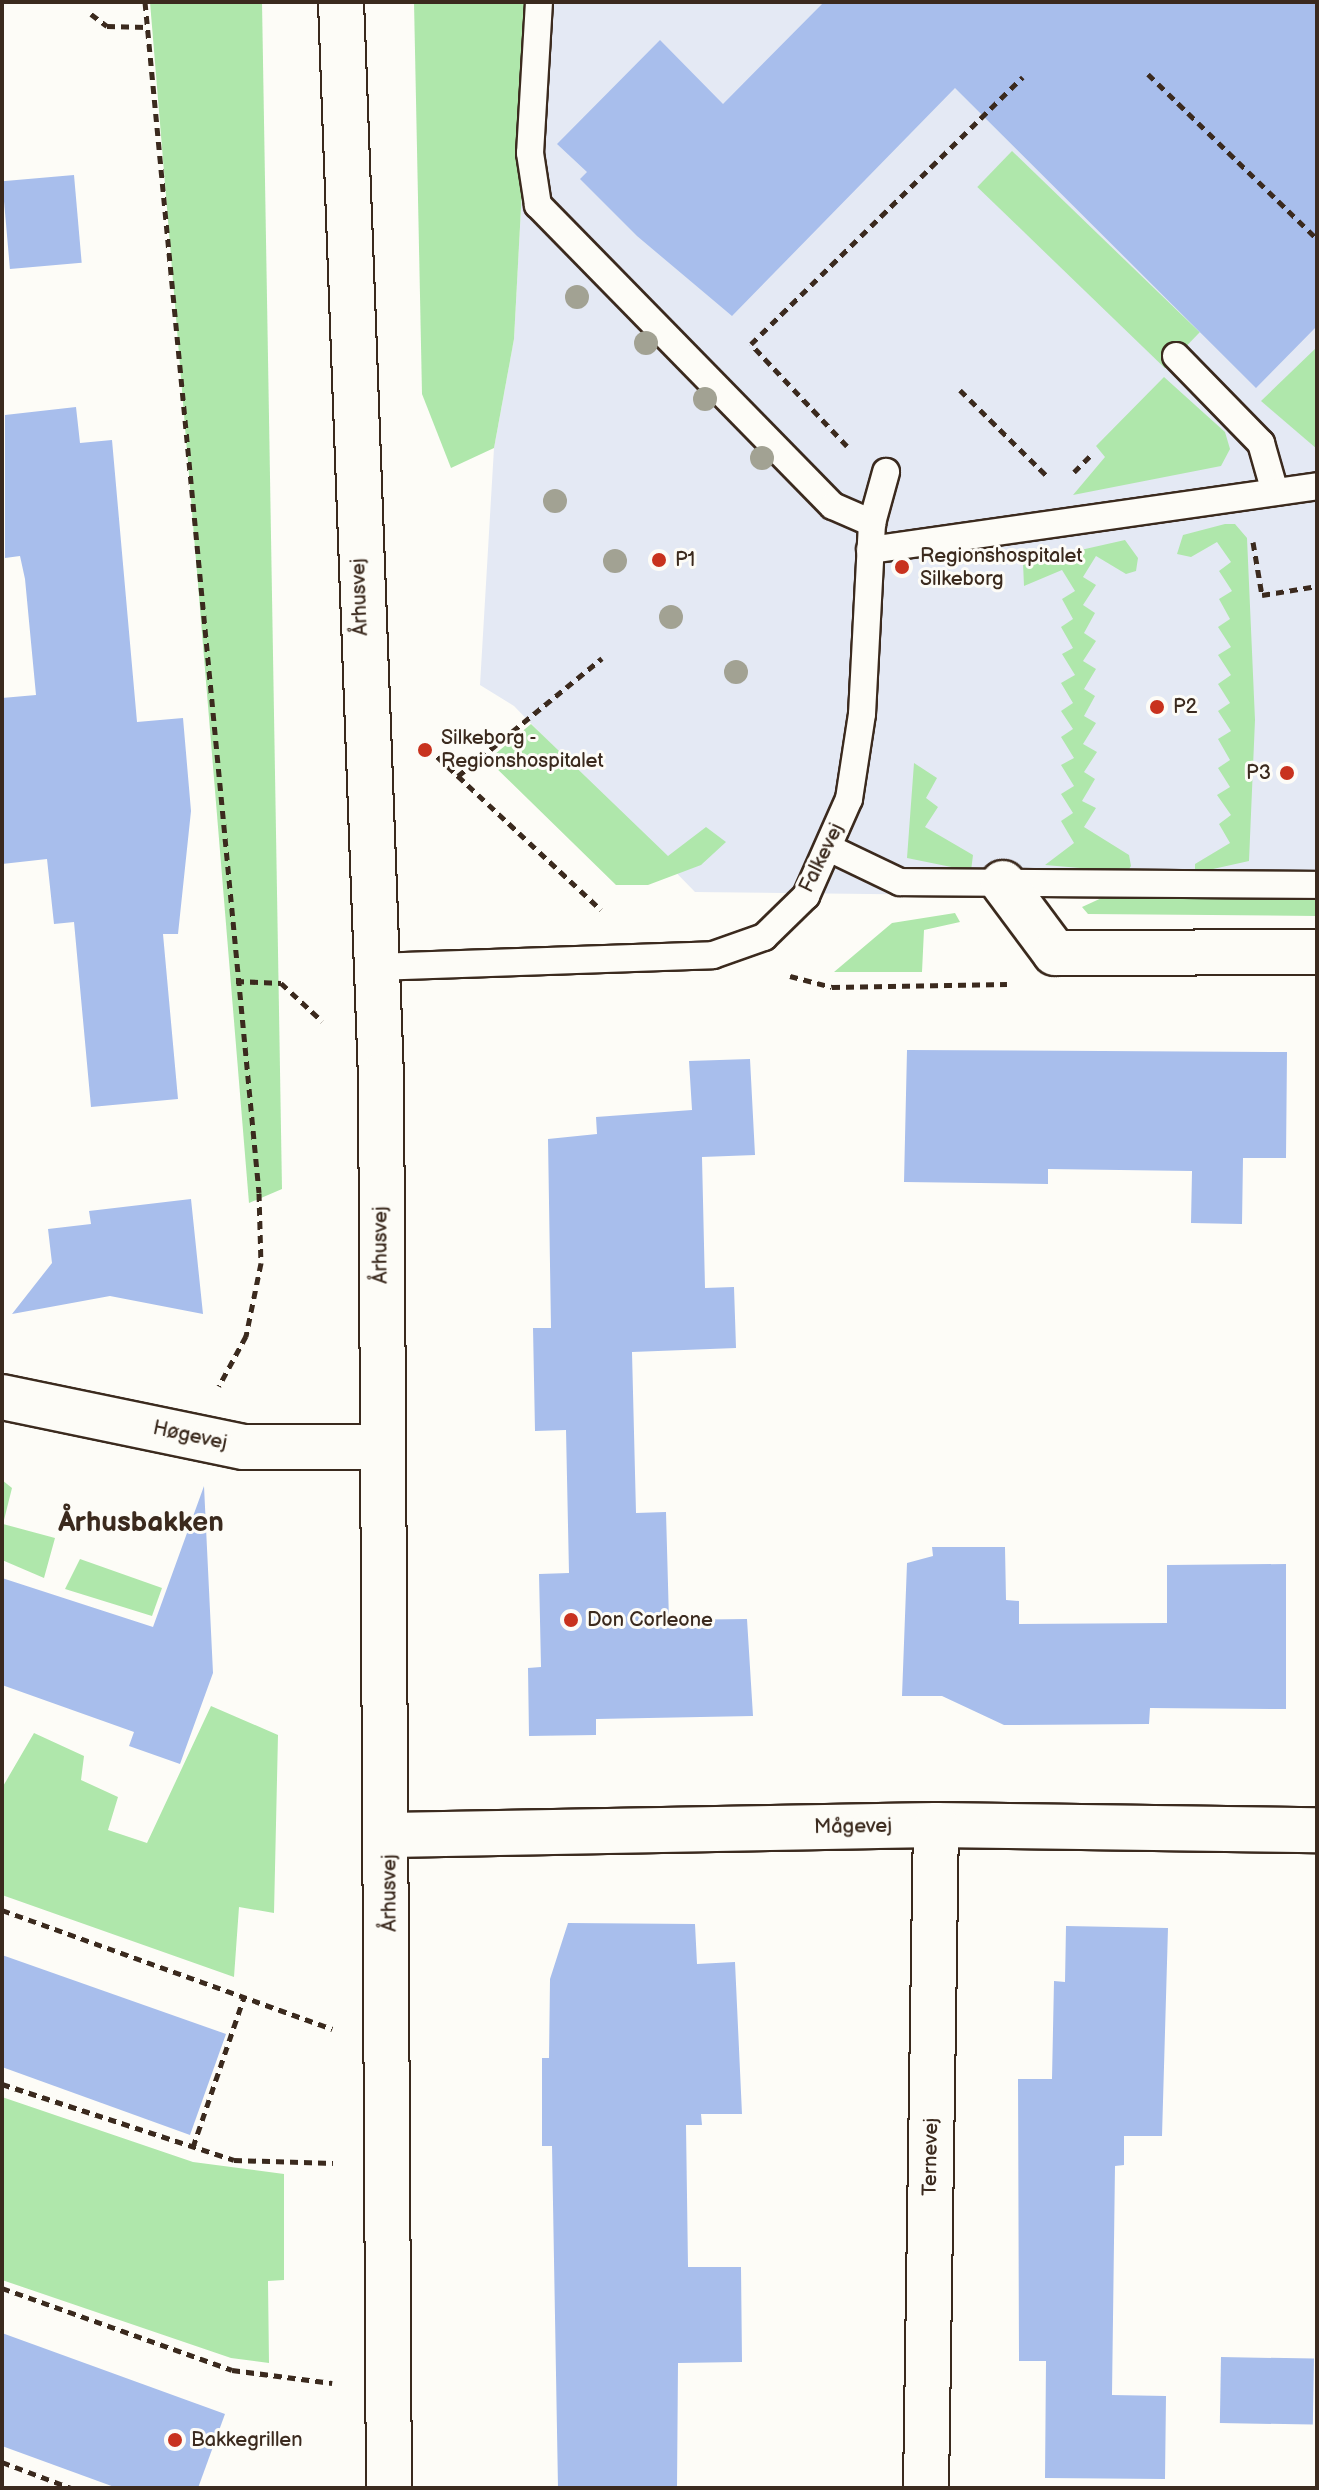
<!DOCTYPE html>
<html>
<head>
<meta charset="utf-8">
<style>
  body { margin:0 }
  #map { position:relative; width:1319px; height:2490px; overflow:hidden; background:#fdfcf7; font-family:"Balsamiq Sans",sans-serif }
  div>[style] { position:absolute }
  .built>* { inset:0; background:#e4e9f4 }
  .green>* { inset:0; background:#afe7ab; transform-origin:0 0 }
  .building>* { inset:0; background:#a8beec; transform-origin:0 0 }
  .path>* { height:5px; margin-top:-2.5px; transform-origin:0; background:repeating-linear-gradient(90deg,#3b2a1e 0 8px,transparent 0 14px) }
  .roads { filter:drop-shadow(2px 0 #3b2a1e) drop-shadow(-2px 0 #3b2a1e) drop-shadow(0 2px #3b2a1e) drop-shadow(0 -2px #3b2a1e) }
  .service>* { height:26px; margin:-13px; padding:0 13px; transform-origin:13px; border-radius:13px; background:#fdfcf7 }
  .minor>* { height:44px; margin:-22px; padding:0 22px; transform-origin:22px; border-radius:22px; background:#fdfcf7 }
  .tertiary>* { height:44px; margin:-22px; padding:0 22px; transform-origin:22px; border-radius:22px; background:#fdfcf7 }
  .trees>* { width:24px; height:24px; margin:-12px; border-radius:50%; background:#a2a293 }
  .dots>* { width:22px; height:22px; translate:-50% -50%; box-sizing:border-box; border:4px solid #fdfcf7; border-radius:50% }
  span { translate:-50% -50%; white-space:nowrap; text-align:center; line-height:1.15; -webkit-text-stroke:6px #fdfcf7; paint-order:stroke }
  .poi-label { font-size:20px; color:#3b2a1e }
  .left { translate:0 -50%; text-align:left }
  .right { translate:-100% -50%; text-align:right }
  .street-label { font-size:20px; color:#3b2a1e }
  .district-label { font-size:28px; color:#3b2a1e; font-weight:700 }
  .frame { position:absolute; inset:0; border:4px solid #3b2a1e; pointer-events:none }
</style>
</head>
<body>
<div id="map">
  <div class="built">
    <div style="clip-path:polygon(532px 2px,1317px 2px,1317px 899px,695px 892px,514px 706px,480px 685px,494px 448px,514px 339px)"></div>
  </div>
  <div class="green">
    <div style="clip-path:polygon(150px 2px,262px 2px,282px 1189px,249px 1203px)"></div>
    <div style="clip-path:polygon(414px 2px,532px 2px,514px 339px,494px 448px,451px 468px,422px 394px)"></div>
    <div style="left:1012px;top:151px;width:261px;height:50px;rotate:44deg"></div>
    <div style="clip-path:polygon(1317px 347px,1317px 449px,1261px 401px)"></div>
    <div style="clip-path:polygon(1164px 377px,1225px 432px,1230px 449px,1221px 466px,1073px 495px,1105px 457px,1096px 446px)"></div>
    <div style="clip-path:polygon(1225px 524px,1235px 524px,1247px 538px,1255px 720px,1249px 861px,1195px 873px,1195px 864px,1230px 843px,1219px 824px,1231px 815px,1217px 795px,1230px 787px,1218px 768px,1230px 760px,1218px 739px,1231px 731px,1218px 711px,1230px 703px,1218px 684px,1231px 675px,1218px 655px,1231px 647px,1218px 627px,1230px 619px,1219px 599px,1232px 591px,1219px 571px,1231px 562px,1217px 542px,1191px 557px,1177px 554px,1183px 535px)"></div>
    <div style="clip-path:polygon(1125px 540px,1138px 558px,1136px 571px,1126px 574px,1096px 556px,1083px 577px,1096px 585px,1083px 605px,1095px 613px,1084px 633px,1096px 641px,1083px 661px,1096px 669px,1084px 689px,1095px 696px,1084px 716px,1096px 723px,1083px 744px,1097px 752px,1084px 772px,1095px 779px,1082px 801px,1096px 808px,1084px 827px,1129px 855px,1131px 866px,1127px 872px,1045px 865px,1074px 843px,1061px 821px,1073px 813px,1061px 794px,1074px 786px,1061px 765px,1074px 758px,1061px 737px,1073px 729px,1061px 711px,1073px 703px,1061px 683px,1075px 675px,1062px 654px,1073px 648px,1061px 627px,1073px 619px,1062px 599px,1075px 591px,1062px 570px,1024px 586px,1023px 563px)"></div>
    <div style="clip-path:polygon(531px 724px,668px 856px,706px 827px,726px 842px,701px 865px,648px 885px,616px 885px,488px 760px)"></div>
    <div style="clip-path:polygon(914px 763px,937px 778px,926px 798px,938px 807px,925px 827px,973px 855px,971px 871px,907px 858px)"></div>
    <div style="clip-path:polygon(1106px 896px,1317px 899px,1317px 916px,1088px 914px,1082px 907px)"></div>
    <div style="clip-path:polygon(955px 913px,960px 922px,924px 930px,922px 972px,834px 972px,892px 923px)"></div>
    <div style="clip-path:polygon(2px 1480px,12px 1488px,3px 1524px,55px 1538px,44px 1578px,2px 1560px)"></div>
    <div style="clip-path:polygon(80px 1559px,162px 1588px,152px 1616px,65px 1589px)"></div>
    <div style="clip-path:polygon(211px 1706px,278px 1735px,274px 1913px,239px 1907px,234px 1977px,2px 1895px,2px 1788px,34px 1733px,84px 1756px,81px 1780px,118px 1797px,108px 1830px,147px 1843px)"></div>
    <div style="clip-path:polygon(2px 2097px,193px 2162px,284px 2174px,284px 2280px,268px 2281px,269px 2363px,231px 2358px,2px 2280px)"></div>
  </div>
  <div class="building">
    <div style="clip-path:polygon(824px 2px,1317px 2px,1317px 326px,1256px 388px,955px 88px,732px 316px,637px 236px,580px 179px,587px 172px,557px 144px,660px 40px,723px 104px)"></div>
    <div style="left:74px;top:175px;width:88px;height:72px;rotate:85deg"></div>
    <div style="clip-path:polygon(76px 407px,80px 443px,112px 440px,137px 722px,183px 718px,191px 811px,178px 934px,163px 934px,178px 1099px,91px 1107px,74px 922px,54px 924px,47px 859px,2px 864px,2px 698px,36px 695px,25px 579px,20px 556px,5px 558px,5px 415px)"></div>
    <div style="clip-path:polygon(907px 1050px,1287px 1052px,1286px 1158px,1243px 1158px,1242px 1224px,1191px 1223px,1192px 1171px,1048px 1169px,1048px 1184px,904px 1182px)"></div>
    <div style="clip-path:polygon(750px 1059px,755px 1155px,702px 1157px,705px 1288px,734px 1287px,736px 1348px,632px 1352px,636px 1513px,666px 1512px,669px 1620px,747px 1619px,753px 1716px,596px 1719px,596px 1735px,529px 1736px,528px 1668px,541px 1667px,539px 1574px,569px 1573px,566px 1430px,535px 1431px,533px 1328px,551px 1328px,548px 1139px,597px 1134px,596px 1117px,692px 1110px,689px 1061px)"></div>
    <div style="clip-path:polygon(191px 1199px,203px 1314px,110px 1296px,12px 1314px,52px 1263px,48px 1229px,91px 1224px,89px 1211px)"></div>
    <div style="clip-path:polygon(204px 1486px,213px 1673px,180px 1764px,129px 1746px,134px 1732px,2px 1685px,2px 1578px,153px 1627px)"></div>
    <div style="clip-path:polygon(932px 1547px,1005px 1547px,1006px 1600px,1019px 1601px,1019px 1624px,1167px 1623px,1167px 1565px,1286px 1564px,1286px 1709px,1150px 1708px,1149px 1724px,1004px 1725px,942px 1696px,902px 1696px,907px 1563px,933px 1556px)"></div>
    <div style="clip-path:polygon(568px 1923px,695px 1924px,697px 1964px,735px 1962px,742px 2114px,701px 2114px,702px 2125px,686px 2125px,688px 2267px,741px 2267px,742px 2362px,678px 2363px,677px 2488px,558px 2488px,552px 2146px,542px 2146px,542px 2058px,549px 2058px,550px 1979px)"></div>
    <div style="clip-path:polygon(1066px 1926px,1168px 1928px,1162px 2136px,1124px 2136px,1124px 2165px,1115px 2166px,1112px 2395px,1166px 2396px,1165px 2479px,1045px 2478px,1046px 2361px,1019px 2361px,1018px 2079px,1052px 2079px,1054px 1981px,1065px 1982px)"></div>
    <div style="clip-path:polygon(2px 1955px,226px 2034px,190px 2135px,2px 2067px)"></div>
    <div style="clip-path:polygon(2px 2333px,225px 2414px,198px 2488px,117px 2488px,2px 2446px)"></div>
    <div style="left:1221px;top:2357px;width:93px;height:66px;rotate:1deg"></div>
  </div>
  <div class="path">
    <div style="left:145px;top:2px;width:1196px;rotate:84.53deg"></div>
    <div style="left:259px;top:1193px;width:70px;rotate:88.4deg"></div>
    <div style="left:261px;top:1263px;width:75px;rotate:101.6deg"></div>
    <div style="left:246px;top:1336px;width:57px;rotate:118.4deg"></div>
    <div style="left:91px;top:14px;width:20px;rotate:37deg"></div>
    <div style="left:107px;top:26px;width:40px;rotate:1.4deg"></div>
    <div style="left:1148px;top:74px;width:236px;rotate:44.3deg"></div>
    <div style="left:960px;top:390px;width:122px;rotate:44.7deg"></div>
    <div style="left:847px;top:446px;width:140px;rotate:-133.3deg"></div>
    <div style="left:751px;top:344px;width:381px;rotate:-44.5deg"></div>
    <div style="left:1074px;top:472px;width:24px;rotate:-45deg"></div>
    <div style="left:1253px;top:542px;width:54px;rotate:80.4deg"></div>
    <div style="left:1262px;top:595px;width:56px;rotate:-9.3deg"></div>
    <div style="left:427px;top:747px;width:238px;rotate:43.1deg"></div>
    <div style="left:458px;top:776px;width:186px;rotate:-39.3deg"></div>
    <div style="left:790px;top:976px;width:43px;rotate:14.7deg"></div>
    <div style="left:832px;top:987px;width:175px;rotate:-1deg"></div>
    <div style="left:236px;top:981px;width:45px;rotate:2.5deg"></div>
    <div style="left:281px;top:983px;width:56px;rotate:42.8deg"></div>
    <div style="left:2px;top:1910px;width:351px;rotate:19.8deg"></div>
    <div style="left:2px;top:2084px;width:244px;rotate:18.1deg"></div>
    <div style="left:234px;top:2160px;width:99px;rotate:1.7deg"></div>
    <div style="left:193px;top:2147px;width:158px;rotate:-71.2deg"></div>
    <div style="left:2px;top:2288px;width:244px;rotate:19.6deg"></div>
    <div style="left:232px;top:2370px;width:101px;rotate:7.4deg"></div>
    <div style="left:2px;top:2462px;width:74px;rotate:20.6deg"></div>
  </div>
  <div class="roads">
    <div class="service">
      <div style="left:539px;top:2px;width:151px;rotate:93.4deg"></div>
      <div style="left:530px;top:153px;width:53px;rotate:81.3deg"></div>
      <div style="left:538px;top:205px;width:421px;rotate:45.6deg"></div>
      <div style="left:833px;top:506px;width:43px;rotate:23.6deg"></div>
      <div style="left:1176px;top:356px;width:122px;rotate:45.7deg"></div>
      <div style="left:1261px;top:443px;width:51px;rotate:74.1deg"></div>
      <div style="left:870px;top:550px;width:452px;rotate:-8.1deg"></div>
      <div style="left:831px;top:849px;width:76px;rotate:25.6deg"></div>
      <div style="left:900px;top:882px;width:417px;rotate:0.4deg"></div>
      <div style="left:375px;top:967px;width:338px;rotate:-2deg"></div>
      <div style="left:713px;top:955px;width:54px;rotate:-19.4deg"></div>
      <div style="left:764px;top:937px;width:59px;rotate:-44.3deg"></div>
      <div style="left:806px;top:896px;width:106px;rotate:-66.1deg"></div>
      <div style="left:849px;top:799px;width:86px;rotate:-81.3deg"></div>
      <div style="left:862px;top:714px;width:191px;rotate:-87deg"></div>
      <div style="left:872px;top:523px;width:53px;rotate:-74.6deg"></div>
    </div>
    <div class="minor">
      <div style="left:1003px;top:883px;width:87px;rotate:53.4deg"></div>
      <div style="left:1055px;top:953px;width:262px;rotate:-0.2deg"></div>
      <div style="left:2px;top:1397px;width:247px;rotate:11.7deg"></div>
      <div style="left:244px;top:1447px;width:136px"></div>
      <div style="left:390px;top:1835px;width:546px;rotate:-1.05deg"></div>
      <div style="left:936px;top:1825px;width:381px;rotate:0.8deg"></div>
      <div style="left:926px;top:2488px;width:663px;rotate:-89.14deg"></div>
    </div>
    <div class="tertiary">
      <div style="left:341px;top:2px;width:1075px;rotate:87.87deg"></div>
      <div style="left:381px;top:1076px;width:1412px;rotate:89.68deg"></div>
    </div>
  </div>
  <div class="trees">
    <div style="left:577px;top:297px"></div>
    <div style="left:646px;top:343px"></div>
    <div style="left:705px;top:399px"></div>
    <div style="left:762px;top:458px"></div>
    <div style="left:555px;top:501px"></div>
    <div style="left:615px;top:561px"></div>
    <div style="left:671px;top:617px"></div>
    <div style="left:736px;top:672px"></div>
  </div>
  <div class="dots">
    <div style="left:659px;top:560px;background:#c8321e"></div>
    <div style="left:902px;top:567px;background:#c8321e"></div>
    <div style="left:1157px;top:707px;background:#c8321e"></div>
    <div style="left:425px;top:750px;background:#c8321e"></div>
    <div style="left:1287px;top:773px;background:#c8321e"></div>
    <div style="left:571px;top:1620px;background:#c8321e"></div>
    <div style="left:175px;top:2440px;background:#c8321e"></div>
  </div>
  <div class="poi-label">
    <span class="left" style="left:920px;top:568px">Regionshospitalet<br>Silkeborg</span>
    <span class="left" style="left:675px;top:560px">P1</span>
    <span class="left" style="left:1173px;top:707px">P2</span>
    <span class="left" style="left:441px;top:750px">Silkeborg -<br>Regionshospitalet</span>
    <span class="right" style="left:1271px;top:773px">P3</span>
    <span class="left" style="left:587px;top:1620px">Don Corleone</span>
    <span class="left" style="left:191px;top:2440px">Bakkegrillen</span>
  </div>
  <div class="street-label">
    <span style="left:360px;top:597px;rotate:-92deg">Århusvej</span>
    <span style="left:822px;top:858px;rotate:-64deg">Falkevej</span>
    <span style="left:381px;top:1245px;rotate:-90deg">Århusvej</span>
    <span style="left:190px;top:1436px;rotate:12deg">Høgevej</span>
    <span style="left:853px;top:1827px;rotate:-1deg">Mågevej</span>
    <span style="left:390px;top:1893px;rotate:-90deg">Århusvej</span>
    <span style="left:931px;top:2157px;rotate:-89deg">Ternevej</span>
  </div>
  <div class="district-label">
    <span style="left:141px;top:1523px">Århusbakken</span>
  </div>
  <div class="frame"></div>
</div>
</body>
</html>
